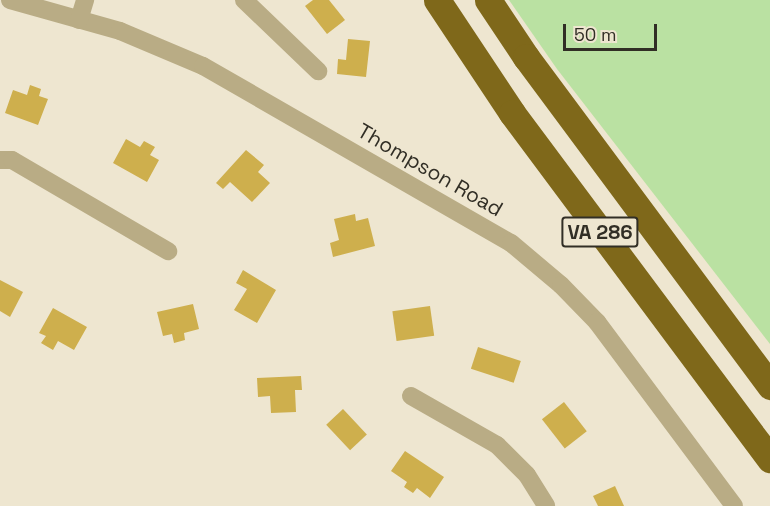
<!DOCTYPE html>
<html>
<head>
<meta charset="utf-8">
<style>
  body { margin:0 }
  #map { position:relative; width:770px; height:506px; overflow:hidden; background:#eee6d0; font-family:"Space Grotesk",sans-serif }
  div>[style] { position:absolute }
  .green>* { inset:0; background:#bae1a2 }
  .building>* { inset:0; background:#ceaf4d; transform-origin:0 0 }
  .minor>* { height:18px; margin:-9px; padding:0 9px; transform-origin:9px; border-radius:9px; background:#b9ac85 }
  .highway>* { height:27px; margin:-13.5px; padding:0 13.5px; transform-origin:13.5px; border-radius:13.5px; background:#7f681a }
  span { translate:-50% -50%; white-space:nowrap; text-align:center; line-height:1.15; -webkit-text-stroke:4.5px #eee6d0; paint-order:stroke }
  .shield-label span { padding:2px 4px; background:#eee6d0; border:2px solid; border-radius:4px; -webkit-text-stroke-width:0 }
  .shield-label { font-size:20px; color:#312e25; font-weight:700 }
  .street-label { font-size:21px; color:#312e25 }
  .scale { position:absolute; left:563px; top:24px; width:94px; height:27px; box-sizing:border-box; border:3px solid #312e25; border-top:0; padding-left:8px; font-size:18px; line-height:21px; white-space:nowrap; color:#312e25; -webkit-text-stroke:4px #eee6d0; paint-order:stroke }
</style>
</head>
<body>
<div id="map">
  <div class="green">
    <div style="clip-path:polygon(509px 0,770px 0,770px 344px,557px 69px)"></div>
  </div>
  <div class="building">
    <div style="clip-path:polygon(313px 0,329px 0,345px 20px,327px 34px,305px 6px)"></div>
    <div style="clip-path:polygon(348px 39px,370px 41px,366px 77px,337px 74px,338px 59px,346px 60px)"></div>
    <div style="clip-path:polygon(30px 85px,41px 89px,39px 96px,48px 99px,38px 125px,5px 113px,13px 90px,27px 95px)"></div>
    <div style="clip-path:polygon(126px 139px,140px 147px,144px 141px,155px 147px,150px 155px,159px 160px,147px 182px,113px 163px)"></div>
    <div style="clip-path:polygon(246px 150px,264px 165px,258px 172px,270px 183px,252px 202px,230px 182px,223px 189px,216px 183px)"></div>
    <div style="clip-path:polygon(355px 214px,356px 221px,368px 218px,375px 246px,333px 257px,330px 243px,339px 240px,334px 219px)"></div>
    <div style="clip-path:polygon(243px 270px,276px 290px,257px 323px,234px 310px,247px 289px,236px 283px)"></div>
    <div style="clip-path:polygon(0 280px,23px 292px,10px 317px,0 311px)"></div>
    <div style="clip-path:polygon(193px 304px,199px 329px,184px 333px,185px 340px,174px 343px,172px 334px,163px 336px,157px 312px)"></div>
    <div style="left:430px;top:306px;width:30px;height:38px;rotate:82deg"></div>
    <div style="clip-path:polygon(53px 308px,87px 327px,74px 350px,58px 341px,53px 350px,41px 343px,46px 336px,39px 333px)"></div>
    <div style="left:478px;top:347px;width:45px;height:23px;rotate:18deg"></div>
    <div style="clip-path:polygon(301px 376px,302px 390px,295px 390px,296px 412px,271px 413px,270px 396px,258px 397px,257px 378px)"></div>
    <div style="left:564px;top:402px;width:37px;height:28px;rotate:52deg"></div>
    <div style="left:343px;top:409px;width:35px;height:23px;rotate:47deg"></div>
    <div style="clip-path:polygon(405px 451px,444px 477px,430px 498px,417px 488px,413px 493px,404px 487px,407px 482px,391px 471px)"></div>
    <div style="clip-path:polygon(615px 486px,624px 506px,598px 506px,593px 496px)"></div>
  </div>
  <div class="minor">
    <div style="left:10px;top:0;width:114px;rotate:15.7deg"></div>
    <div style="left:120px;top:31px;width:90px;rotate:22.9deg"></div>
    <div style="left:203px;top:66px;width:355px;rotate:29.9deg"></div>
    <div style="left:511px;top:243px;width:65px;rotate:40deg"></div>
    <div style="left:561px;top:285px;width:52px;rotate:45.8deg"></div>
    <div style="left:597px;top:322px;width:229px;rotate:53.3deg"></div>
    <div style="left:244px;top:0;width:103px;rotate:43.8deg"></div>
    <div style="left:79px;top:20px;width:21px;rotate:-73deg"></div>
    <div style="left:0;top:160px;width:12px"></div>
    <div style="left:12px;top:160px;width:181px;rotate:30.3deg"></div>
    <div style="left:411px;top:396px;width:99px;rotate:29.7deg"></div>
    <div style="left:497px;top:445px;width:42px;rotate:45deg"></div>
    <div style="left:527px;top:475px;width:36px;rotate:58deg"></div>
  </div>
  <div class="highway">
    <div style="left:437px;top:0;width:136px;rotate:56.4deg"></div>
    <div style="left:512px;top:113px;width:432px;rotate:53.3deg"></div>
    <div style="left:488px;top:0;width:69px;rotate:56.3deg"></div>
    <div style="left:526px;top:57px;width:410px;rotate:53.4deg"></div>
  </div>
  <div class="shield-label">
    <span style="left:600px;top:232px">VA 286</span>
  </div>
  <div class="street-label">
    <span style="left:430px;top:170px;rotate:30deg">Thompson Road</span>
  </div>
  <div class="scale">50 m</div>
</div>
</body>
</html>
